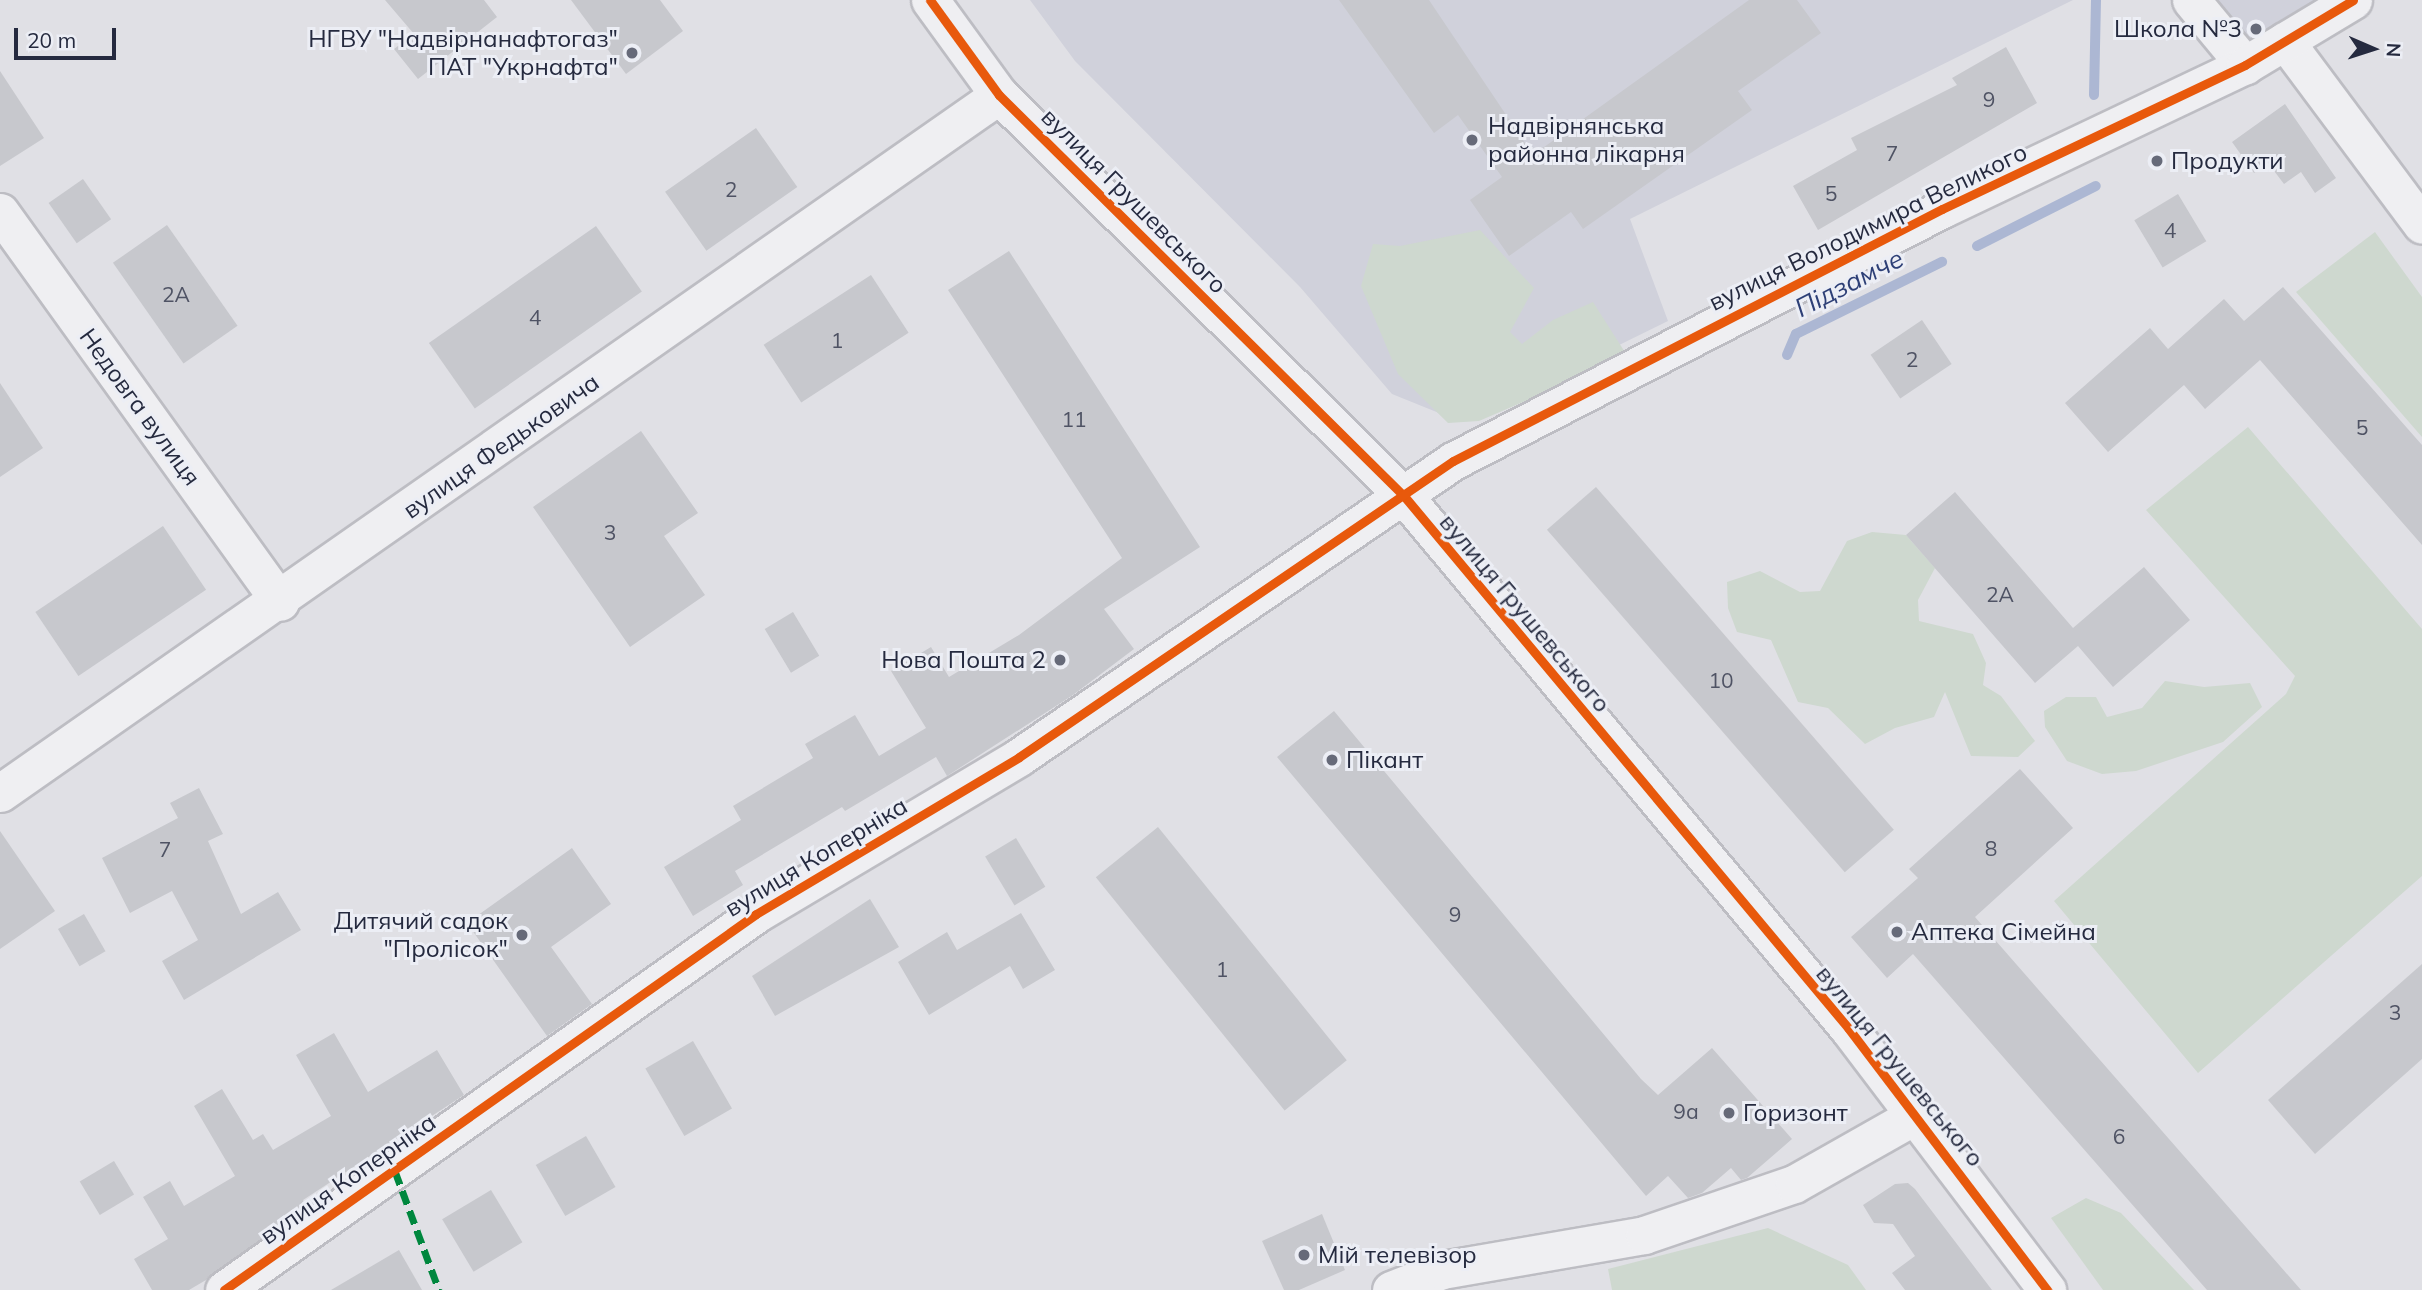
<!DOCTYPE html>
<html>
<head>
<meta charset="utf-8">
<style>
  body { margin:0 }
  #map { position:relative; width:2422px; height:1290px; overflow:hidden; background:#e0e0e5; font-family:Mulish,sans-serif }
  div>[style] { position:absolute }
  .built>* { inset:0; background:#d0d1db }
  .green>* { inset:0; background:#ced8cf }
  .stream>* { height:10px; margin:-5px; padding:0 5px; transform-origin:5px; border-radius:5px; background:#acb7d3 }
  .building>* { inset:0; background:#c7c8cd; transform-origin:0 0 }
  .roads { filter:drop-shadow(2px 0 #bdbdc3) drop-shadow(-2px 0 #bdbdc3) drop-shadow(0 2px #bdbdc3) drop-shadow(0 -2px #bdbdc3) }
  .minor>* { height:37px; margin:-18.5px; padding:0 18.5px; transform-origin:18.5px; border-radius:18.5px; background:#efeff2 }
  .quiet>* { height:7px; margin-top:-3.5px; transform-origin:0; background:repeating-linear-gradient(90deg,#00873e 0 14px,transparent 0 21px) }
  .cycleway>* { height:9px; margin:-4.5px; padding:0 4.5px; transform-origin:4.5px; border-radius:4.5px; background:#e8590c }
  .dots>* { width:19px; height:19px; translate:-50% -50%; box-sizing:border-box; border:4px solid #eceef5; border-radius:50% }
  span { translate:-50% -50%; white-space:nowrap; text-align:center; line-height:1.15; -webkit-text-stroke:6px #eceef5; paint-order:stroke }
  .number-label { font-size:21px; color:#4f5364 }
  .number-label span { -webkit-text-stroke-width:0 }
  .poi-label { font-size:24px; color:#252a3f }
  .right { translate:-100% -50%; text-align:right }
  .left { translate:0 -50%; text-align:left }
  .street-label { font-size:24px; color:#252a3f }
  .water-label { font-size:26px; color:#2d3f76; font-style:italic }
  .north { position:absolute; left:2338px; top:14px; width:70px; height:70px; -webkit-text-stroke:5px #eceef5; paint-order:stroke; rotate:93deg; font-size:19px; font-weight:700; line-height:28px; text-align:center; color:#252a3f }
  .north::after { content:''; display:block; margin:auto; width:24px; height:32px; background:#252a3f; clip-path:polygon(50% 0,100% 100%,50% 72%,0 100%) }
  .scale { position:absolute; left:14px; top:28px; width:102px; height:32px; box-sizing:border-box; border:4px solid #252a3f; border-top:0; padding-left:9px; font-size:21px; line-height:24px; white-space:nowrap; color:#252a3f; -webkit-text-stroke:5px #eceef5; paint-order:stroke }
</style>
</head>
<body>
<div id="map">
  <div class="built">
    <div style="clip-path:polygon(1030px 0,2073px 0,1630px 219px,1668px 321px,1495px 406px,1439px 413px,1392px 394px,1300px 287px,1075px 61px)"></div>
    <div style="clip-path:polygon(2194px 0,2341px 0,2245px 57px)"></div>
  </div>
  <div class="green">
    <div style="clip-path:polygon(1480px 230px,1534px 288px,1510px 332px,1522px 344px,1553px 320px,1593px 302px,1628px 357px,1479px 421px,1448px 423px,1398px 374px,1361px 286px,1373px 244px,1400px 246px)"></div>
    <div style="clip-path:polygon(2375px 232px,2422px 297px,2422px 437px,2296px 292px)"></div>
    <div style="clip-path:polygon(2248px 427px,2422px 629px,2422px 876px,2198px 1073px,2054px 901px,2286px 694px,2295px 676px,2146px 510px)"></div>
    <div style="clip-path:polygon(1872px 532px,1906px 535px,1935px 568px,1918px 600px,1919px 621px,1973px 634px,1986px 663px,1983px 685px,2001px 696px,2035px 741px,2018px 757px,1971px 756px,1945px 692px,1934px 717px,1895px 728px,1865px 744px,1828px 708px,1798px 702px,1771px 640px,1737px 632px,1728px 608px,1727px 582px,1760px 571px,1800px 592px,1820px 591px,1847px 541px)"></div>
    <div style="clip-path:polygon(2165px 681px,2204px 687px,2250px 683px,2262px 707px,2223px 742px,2136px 771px,2102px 774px,2067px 761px,2045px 727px,2044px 711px,2066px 697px,2096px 697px,2107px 717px,2142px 708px)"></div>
    <div style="clip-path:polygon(2086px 1198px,2121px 1213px,2194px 1290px,2103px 1290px,2051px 1218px)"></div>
    <div style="clip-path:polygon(1768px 1228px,1848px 1265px,1866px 1290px,1612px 1290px,1608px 1269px)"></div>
  </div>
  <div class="stream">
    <div style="left:2094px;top:95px;width:95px;rotate:-88.8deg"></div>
    <div style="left:1977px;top:246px;width:133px;rotate:-26.8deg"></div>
    <div style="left:1787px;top:355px;width:23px;rotate:-67deg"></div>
    <div style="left:1796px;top:334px;width:163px;rotate:-26.3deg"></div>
  </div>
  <div class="building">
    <div style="clip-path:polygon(385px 0,484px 0,497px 17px,418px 79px,394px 49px,414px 34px)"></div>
    <div style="clip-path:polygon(571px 0,660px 0,683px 31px,626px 74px)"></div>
    <div style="clip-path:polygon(1339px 0,1429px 0,1533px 155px,1749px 0,1797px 0,1821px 33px,1738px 91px,1752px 110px,1583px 229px,1571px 212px,1509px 256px,1470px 200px,1502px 177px,1458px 115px,1434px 133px)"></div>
    <div style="clip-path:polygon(2006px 47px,2037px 103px,1818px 230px,1793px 186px,1857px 150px,1851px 138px,1957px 85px,1952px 78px)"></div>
    <div style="clip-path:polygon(0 71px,44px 138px,0 166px)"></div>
    <div style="clip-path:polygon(2285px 104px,2336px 178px,2315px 193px,2301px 172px,2284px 184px,2268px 163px,2254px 173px,2232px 142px)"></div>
    <div style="left:756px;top:128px;width:72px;height:111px;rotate:55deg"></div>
    <div style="left:83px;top:179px;width:49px;height:42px;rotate:55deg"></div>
    <div style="left:2178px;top:194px;width:55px;height:51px;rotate:59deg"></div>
    <div style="left:167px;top:225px;width:123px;height:66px;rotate:55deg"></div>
    <div style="left:596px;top:226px;width:80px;height:204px;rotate:55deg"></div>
    <div style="clip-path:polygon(1009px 251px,1200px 547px,1104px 609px,1134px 649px,1073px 695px,947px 776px,936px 757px,845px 811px,842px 807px,735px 871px,743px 885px,693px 916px,664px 867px,741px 820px,733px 806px,813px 758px,805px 744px,855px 715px,879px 756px,926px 728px,891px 671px,931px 647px,949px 677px,1019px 635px,1122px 558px,948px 290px)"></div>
    <div style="left:871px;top:275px;width:69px;height:128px;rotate:57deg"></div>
    <div style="clip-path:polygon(2283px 287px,2422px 445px,2422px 545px,2260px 360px,2205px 409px,2184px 385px,2108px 452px,2065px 403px,2150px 328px,2168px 349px,2224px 299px,2244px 321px)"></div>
    <div style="left:1922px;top:320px;width:53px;height:62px;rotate:56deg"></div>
    <div style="clip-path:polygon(0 383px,43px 448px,0 477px)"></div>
    <div style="clip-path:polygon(641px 431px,698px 513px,664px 536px,705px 595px,630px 647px,533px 507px)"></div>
    <div style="left:1596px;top:487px;width:454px;height:65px;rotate:49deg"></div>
    <div style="clip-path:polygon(1955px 492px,2073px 628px,2144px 567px,2190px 620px,2113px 687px,2078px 646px,2035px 683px,1906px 535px)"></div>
    <div style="left:163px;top:526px;width:77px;height:154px;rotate:56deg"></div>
    <div style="left:793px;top:612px;width:51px;height:33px;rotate:59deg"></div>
    <div style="clip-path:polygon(1334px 711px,1641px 1079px,1658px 1095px,1712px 1048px,1792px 1139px,1747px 1178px,1741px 1180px,1731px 1168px,1702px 1193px,1688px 1198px,1668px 1176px,1646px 1196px,1277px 757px)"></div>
    <div style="clip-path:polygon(2020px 769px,2073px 828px,1975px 917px,2301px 1290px,2207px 1290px,1913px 954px,1887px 978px,1851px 937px,1918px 878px,1909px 869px)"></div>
    <div style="clip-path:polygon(199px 788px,223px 834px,208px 841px,241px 914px,278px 892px,301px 930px,184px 1000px,162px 961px,198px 940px,172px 891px,130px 913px,102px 858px,178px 818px,170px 803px)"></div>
    <div style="left:1158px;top:827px;width:300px;height:80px;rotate:51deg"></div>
    <div style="clip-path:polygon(0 831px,55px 911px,0 949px)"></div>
    <div style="left:1016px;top:838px;width:57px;height:36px;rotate:59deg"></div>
    <div style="clip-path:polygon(572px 848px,611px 904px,551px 947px,592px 1004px,547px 1036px,467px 923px)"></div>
    <div style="clip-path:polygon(870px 899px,899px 947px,775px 1016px,752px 976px)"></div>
    <div style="clip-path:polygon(1021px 913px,1055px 970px,1023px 989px,1010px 966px,929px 1015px,898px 962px,947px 932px,957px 950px)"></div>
    <div style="left:84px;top:914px;width:43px;height:30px;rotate:60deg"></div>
    <div style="clip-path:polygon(2422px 964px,2422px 1059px,2315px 1154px,2268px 1100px)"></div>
    <div style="clip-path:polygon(334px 1033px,368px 1092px,437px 1050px,464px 1095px,303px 1200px,306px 1206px,206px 1280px,189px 1290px,152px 1290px,134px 1259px,168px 1239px,143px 1197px,170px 1181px,184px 1206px,235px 1176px,194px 1106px,222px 1089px,253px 1140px,263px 1134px,273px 1150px,331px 1116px,296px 1055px)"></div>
    <div style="left:693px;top:1041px;width:78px;height:55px;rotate:60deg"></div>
    <div style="left:586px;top:1136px;width:59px;height:58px;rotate:60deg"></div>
    <div style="left:114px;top:1161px;width:39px;height:40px;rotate:59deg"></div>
    <div style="clip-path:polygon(1908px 1183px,1915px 1189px,1992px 1290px,1905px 1290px,1892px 1273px,1915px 1256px,1893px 1224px,1874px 1223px,1863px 1205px,1895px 1184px)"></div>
    <div style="left:491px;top:1190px;width:61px;height:57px;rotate:59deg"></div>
    <div style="clip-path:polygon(1322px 1214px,1345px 1270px,1299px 1290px,1284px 1290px,1262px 1241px)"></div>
    <div style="clip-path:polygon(399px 1250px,422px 1290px,331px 1290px)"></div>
  </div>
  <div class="roads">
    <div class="minor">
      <div style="left:930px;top:0;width:117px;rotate:54deg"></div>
      <div style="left:999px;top:95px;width:570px;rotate:44.72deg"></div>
      <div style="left:1404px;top:496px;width:694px;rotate:50.14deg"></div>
      <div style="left:1849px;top:1029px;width:328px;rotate:52.8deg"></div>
      <div style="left:2191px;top:0;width:85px;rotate:50.3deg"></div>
      <div style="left:2285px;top:41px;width:229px;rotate:53.3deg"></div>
      <div style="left:0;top:212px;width:480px;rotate:54.3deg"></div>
      <div style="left:0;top:793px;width:1219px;rotate:-34.94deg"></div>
      <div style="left:224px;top:1290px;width:651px;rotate:-35.25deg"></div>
      <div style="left:756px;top:914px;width:306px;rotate:-30.8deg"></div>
      <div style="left:1019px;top:757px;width:525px;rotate:-34.3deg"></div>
      <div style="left:1453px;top:461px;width:550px;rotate:-27.26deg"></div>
      <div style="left:1942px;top:209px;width:335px;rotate:-25.4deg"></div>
      <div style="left:2245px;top:65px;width:126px;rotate:-31deg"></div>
      <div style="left:1391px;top:1290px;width:55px;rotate:-21.4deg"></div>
      <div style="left:1442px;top:1270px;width:205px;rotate:-9.8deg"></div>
      <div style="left:1644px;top:1235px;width:158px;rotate:-18.8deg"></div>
      <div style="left:1794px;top:1184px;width:140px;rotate:-29.5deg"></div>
    </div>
  </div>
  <div class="quiet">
    <div style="left:395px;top:1171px;width:127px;rotate:69.7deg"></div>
  </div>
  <div class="cycleway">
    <div style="left:930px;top:0;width:117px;rotate:54deg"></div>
    <div style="left:999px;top:95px;width:570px;rotate:44.72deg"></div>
    <div style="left:1404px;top:496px;width:694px;rotate:50.14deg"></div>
    <div style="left:1849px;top:1029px;width:328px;rotate:52.8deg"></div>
    <div style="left:224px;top:1290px;width:651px;rotate:-35.25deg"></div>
    <div style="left:756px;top:914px;width:306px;rotate:-30.8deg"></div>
    <div style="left:1019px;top:757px;width:525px;rotate:-34.3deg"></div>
    <div style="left:1453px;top:461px;width:550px;rotate:-27.26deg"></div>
    <div style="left:1942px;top:209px;width:335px;rotate:-25.4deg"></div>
    <div style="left:2245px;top:65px;width:126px;rotate:-31deg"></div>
  </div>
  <div class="dots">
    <div style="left:2256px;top:29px;background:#666a79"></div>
    <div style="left:632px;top:53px;background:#666a79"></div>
    <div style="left:1472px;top:140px;background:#666a79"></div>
    <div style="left:2157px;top:161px;background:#666a79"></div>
    <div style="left:1060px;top:660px;background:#666a79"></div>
    <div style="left:1332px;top:760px;background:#666a79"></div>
    <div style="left:1897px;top:932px;background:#666a79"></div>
    <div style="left:522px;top:935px;background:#666a79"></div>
    <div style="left:1729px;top:1113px;background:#666a79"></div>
    <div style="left:1304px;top:1255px;background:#666a79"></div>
  </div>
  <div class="number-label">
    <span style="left:1989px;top:99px">9</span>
    <span style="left:1892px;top:153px">7</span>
    <span style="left:731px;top:189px">2</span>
    <span style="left:1831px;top:193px">5</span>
    <span style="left:2170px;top:230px">4</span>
    <span style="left:176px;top:294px">2А</span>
    <span style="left:535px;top:317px">4</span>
    <span style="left:837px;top:340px">1</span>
    <span style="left:1912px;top:359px">2</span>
    <span style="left:1074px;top:419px">11</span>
    <span style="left:2362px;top:427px">5</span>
    <span style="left:610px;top:532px">3</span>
    <span style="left:2000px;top:594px">2А</span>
    <span style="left:1721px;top:680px">10</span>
    <span style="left:1991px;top:848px">8</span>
    <span style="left:165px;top:849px">7</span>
    <span style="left:1455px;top:914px">9</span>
    <span style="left:1222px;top:969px">1</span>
    <span style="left:2395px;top:1012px">3</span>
    <span style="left:1686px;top:1111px">9а</span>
    <span style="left:2119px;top:1136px">6</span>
  </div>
  <div class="poi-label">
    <span class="right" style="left:2242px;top:29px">Школа №3</span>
    <span class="right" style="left:618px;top:53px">НГВУ "Надвірнанафтогаз"<br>ПАТ "Укрнафта"</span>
    <span class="left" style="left:1488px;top:140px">Надвірнянська<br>районна лікарня</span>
    <span class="left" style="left:2171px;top:161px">Продукти</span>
    <span class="right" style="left:1046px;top:660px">Нова Пошта 2</span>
    <span class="left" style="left:1346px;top:760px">Пікант</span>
    <span class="right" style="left:508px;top:935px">Дитячий садок<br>"Пролісок"</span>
    <span class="left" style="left:1911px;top:932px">Аптека Сімейна</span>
    <span class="left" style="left:1743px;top:1113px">Горизонт</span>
    <span class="left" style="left:1318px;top:1255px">Мій телевізор</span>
  </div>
  <div class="street-label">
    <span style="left:1134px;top:201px;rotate:45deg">вулиця Грушевського</span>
    <span style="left:1868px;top:227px;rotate:-26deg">вулиця Володимира Великого</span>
    <span style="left:140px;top:407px;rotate:54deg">Недовга вулиця</span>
    <span style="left:501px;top:446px;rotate:-35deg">вулиця Федьковича</span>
    <span style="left:1525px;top:613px;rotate:50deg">вулиця Грушевського</span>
    <span style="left:816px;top:857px;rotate:-31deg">вулиця Коперніка</span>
    <span style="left:1900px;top:1066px;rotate:51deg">вулиця Грушевського</span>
    <span style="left:348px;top:1179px;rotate:-35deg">вулиця Коперніка</span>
  </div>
  <div class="water-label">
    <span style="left:1849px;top:283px;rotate:-27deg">Підзамче</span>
  </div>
  <div class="north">N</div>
  <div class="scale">20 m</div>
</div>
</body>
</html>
